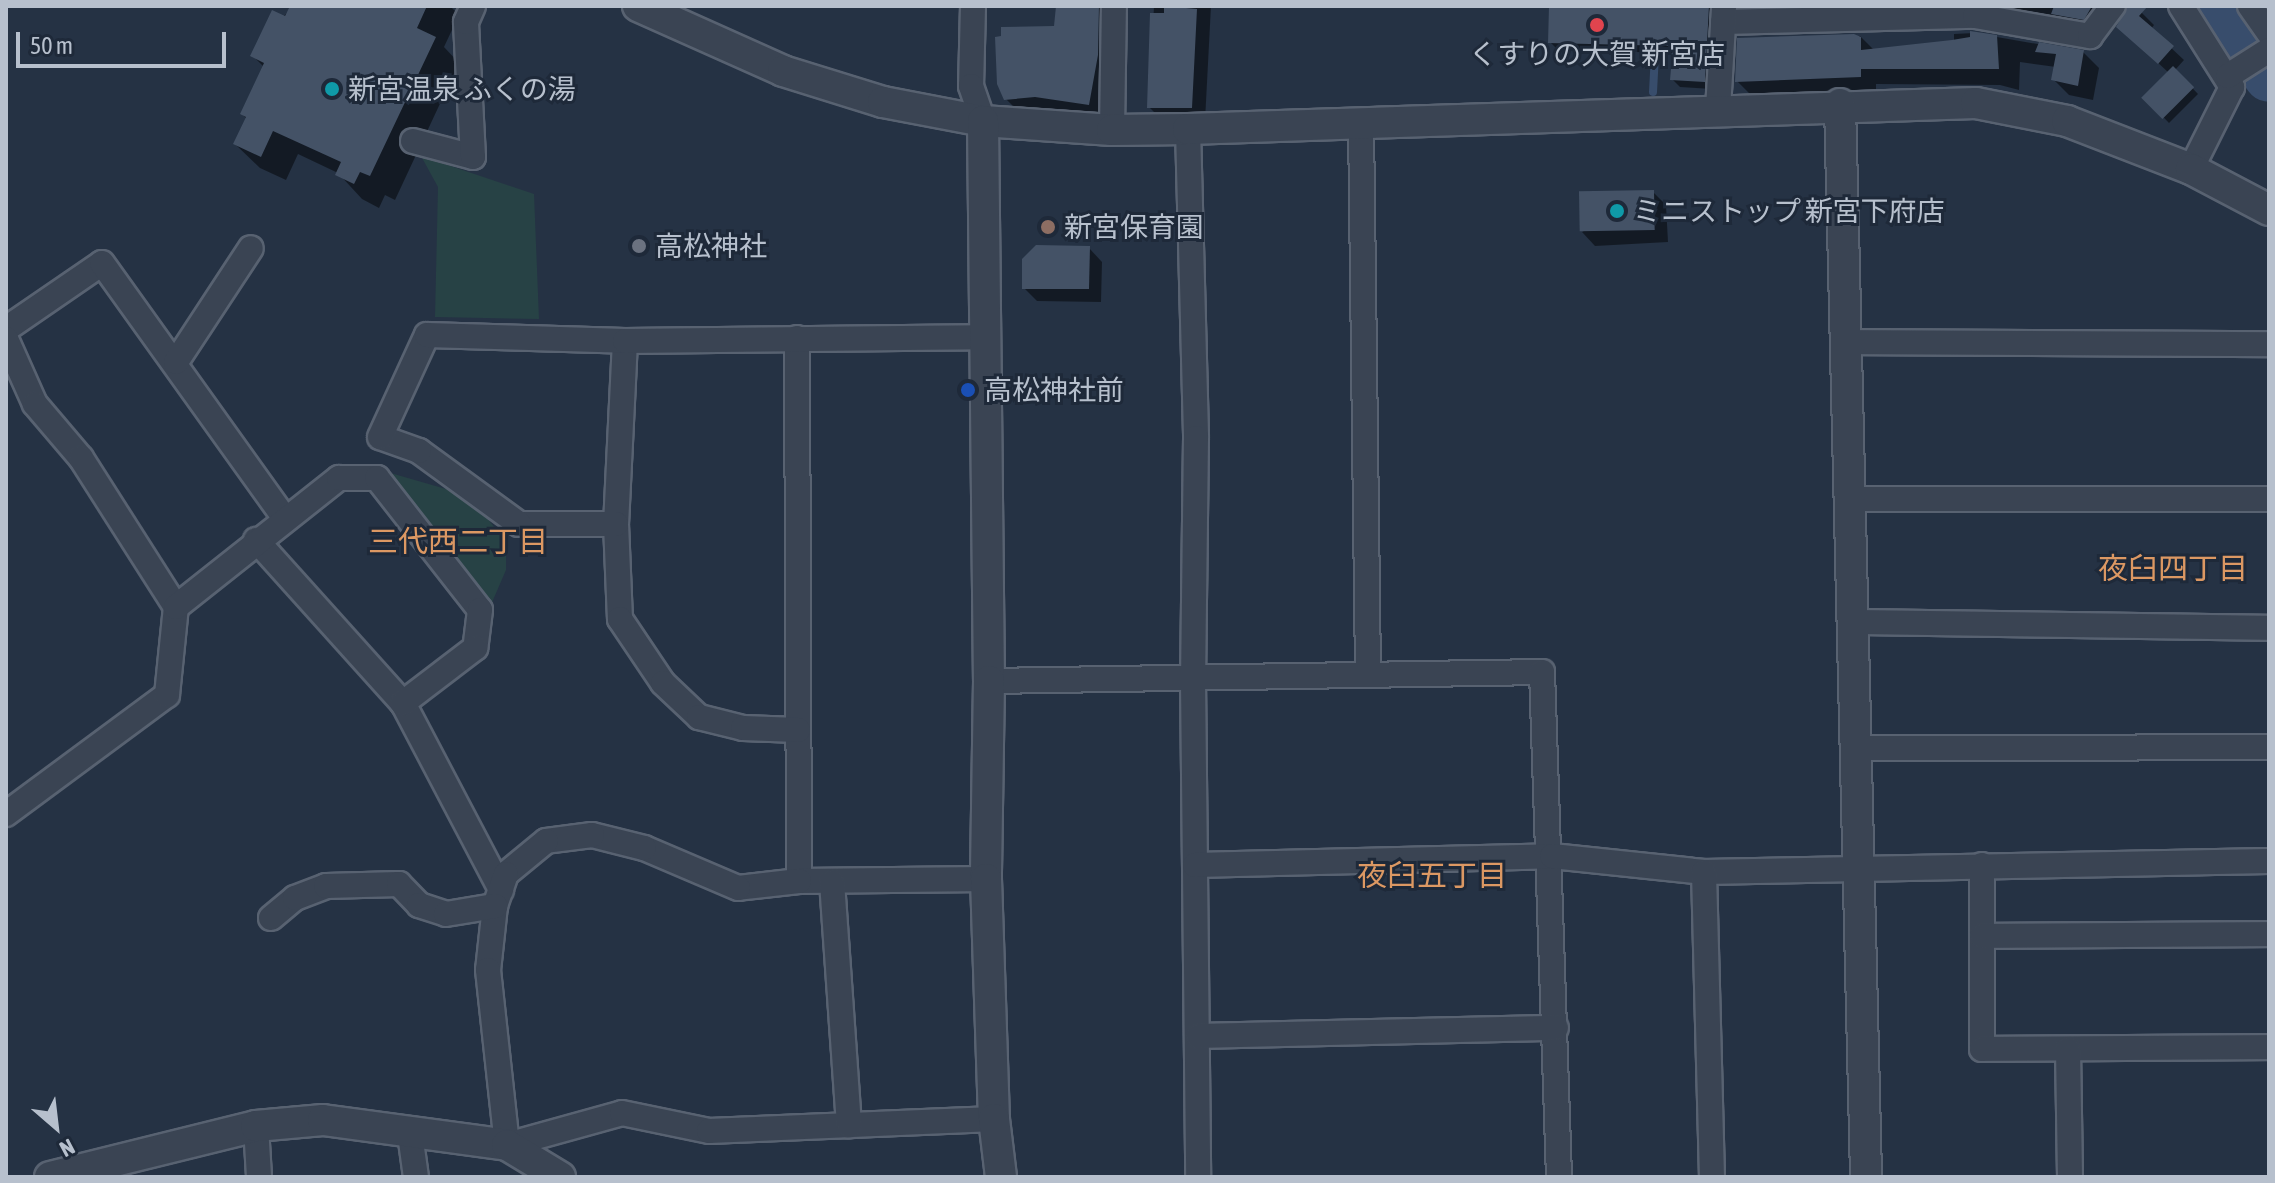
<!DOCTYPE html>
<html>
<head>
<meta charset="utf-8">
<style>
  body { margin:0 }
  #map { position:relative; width:2275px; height:1183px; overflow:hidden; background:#253244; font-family:"Asap Condensed","Noto Sans JP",sans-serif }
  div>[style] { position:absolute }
  .green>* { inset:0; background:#274245 }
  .shadow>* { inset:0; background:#0007 }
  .stream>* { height:8px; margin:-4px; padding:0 4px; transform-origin:4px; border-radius:4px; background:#384d6c }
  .river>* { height:50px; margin:-25px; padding:0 25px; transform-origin:25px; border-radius:25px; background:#384d6c }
  .building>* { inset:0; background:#445266; transform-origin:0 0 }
  .roads { filter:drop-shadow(2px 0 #586271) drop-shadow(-2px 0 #586271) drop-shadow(0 2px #586271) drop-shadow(0 -2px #586271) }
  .minor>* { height:24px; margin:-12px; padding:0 12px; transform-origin:12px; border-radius:12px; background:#3a4453 }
  .tertiary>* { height:30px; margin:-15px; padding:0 15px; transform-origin:15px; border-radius:15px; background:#3a4453 }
  .dots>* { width:22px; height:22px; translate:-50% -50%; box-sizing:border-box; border:4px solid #1e2939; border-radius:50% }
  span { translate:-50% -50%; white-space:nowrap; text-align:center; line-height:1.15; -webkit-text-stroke:6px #1e2939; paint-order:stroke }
  .poi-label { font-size:28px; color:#b7c0cd }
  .left { translate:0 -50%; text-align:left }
  .neighbourhood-label { font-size:30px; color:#dc9863 }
  .frame { position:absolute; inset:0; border:8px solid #b7c0cd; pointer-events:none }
  .north { position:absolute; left:16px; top:1087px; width:80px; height:80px; -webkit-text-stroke:6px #1e2939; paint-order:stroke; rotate:152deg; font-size:22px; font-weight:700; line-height:32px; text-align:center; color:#b7c0cd }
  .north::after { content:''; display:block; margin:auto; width:28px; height:36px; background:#b7c0cd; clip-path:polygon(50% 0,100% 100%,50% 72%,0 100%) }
  .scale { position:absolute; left:16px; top:32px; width:210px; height:36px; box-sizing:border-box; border:4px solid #b7c0cd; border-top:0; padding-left:10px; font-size:24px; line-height:28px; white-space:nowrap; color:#b7c0cd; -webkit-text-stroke:6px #1e2939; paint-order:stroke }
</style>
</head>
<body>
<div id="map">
  <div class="green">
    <div style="clip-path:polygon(421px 156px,534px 194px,539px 319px,435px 317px,438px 187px)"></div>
    <div style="clip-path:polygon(387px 472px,446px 489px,485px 515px,506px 543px,506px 570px,490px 607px)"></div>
  </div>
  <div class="shadow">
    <div style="clip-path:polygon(292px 6px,450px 6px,459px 15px,444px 47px,459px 63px,395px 200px,385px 195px,379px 208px,362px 199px,338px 173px,298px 154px,286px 180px,260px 168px,235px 144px,247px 119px,242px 114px,264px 67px,253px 56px)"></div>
    <div style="clip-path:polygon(1058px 6px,1114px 6px,1101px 117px,1050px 110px,1019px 112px,1006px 99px,1056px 28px)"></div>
    <div style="clip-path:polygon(1154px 6px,1211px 6px,1205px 121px,1162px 120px,1149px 107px)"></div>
    <div style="clip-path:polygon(1551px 6px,1724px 6px,1712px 89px,1680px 87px,1672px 79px,1674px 53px,1558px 50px,1550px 42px)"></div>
    <div style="clip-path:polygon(1741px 6px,1914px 6px,1749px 14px)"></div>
    <div style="clip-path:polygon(1958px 6px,2108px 6px,2092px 26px)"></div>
    <div style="clip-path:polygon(2128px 7px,2142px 13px,2154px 25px,2151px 29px,2184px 60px,2175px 70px,2198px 94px,2169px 123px,2144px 97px,2169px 73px,2131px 38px)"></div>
    <div style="clip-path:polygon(1974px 33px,2083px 52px,2099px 68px,2093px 100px,2069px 95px,2053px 79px,2056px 67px,2020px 62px,2019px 90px,2000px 85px,1876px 84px,1876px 92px,1752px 96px,1737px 81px,1739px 39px,1860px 36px,1875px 51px,1954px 42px,1954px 34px)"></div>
    <div style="clip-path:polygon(1653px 192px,1666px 205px,1668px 242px,1595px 246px,1582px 232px)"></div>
    <div style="clip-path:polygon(1089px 248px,1102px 262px,1101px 302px,1037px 301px,1024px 288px)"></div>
  </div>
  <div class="stream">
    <div style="left:1653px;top:92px;width:57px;rotate:-87deg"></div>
  </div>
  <div class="river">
    <div style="left:2218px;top:6px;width:87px;rotate:54.3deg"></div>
  </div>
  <div class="building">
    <div style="clip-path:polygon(290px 6px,427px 6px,417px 28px,436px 37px,370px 176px,360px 172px,354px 184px,335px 175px,341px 162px,273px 131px,261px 157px,233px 144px,246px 117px,240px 114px,264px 63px,250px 56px,272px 10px,285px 16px)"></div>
    <div style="clip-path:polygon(1056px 6px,1099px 6px,1098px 55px,1089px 105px,1035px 97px,1004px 100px,997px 84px,995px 37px,1001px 36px,1001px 27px,1054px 26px)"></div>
    <div style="clip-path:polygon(1164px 6px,1197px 9px,1192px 108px,1147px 108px,1150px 13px,1164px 13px)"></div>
    <div style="clip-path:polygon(1549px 6px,1709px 6px,1705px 82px,1670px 80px,1673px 46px,1548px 43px)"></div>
    <div style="clip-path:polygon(2054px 6px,2092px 6px,2084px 20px,2051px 14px)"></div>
    <div style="clip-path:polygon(2128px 6px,2148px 6px,2139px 16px,2174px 46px,2158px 64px,2116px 27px)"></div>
    <div style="clip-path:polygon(1970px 31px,1997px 35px,1999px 69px,1861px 69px,1861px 77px,1735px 82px,1737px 38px,1854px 34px,1861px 37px,1861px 50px,1952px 40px,1970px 37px)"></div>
    <div style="clip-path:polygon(2039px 42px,2084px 50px,2078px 86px,2051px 80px,2056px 54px,2035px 52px)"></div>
    <div style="left:2173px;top:66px;width:30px;height:45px;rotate:45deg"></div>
    <div style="left:1654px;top:190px;width:40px;height:75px;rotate:89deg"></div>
    <div style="clip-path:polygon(1036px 245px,1090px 246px,1089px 289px,1022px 289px,1022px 259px)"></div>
  </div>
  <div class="roads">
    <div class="minor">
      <div style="left:973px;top:6px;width:80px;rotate:91.4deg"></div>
      <div style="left:971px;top:86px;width:37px;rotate:71deg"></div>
      <div style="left:2181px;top:6px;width:96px;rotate:57.8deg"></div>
      <div style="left:2232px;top:87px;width:92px;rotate:116.6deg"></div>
      <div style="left:2250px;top:6px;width:33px;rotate:55deg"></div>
      <div style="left:1723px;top:22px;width:252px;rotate:-1.4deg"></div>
      <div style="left:1975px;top:16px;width:117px;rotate:9.9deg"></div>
      <div style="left:2090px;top:36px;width:38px;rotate:-53deg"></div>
      <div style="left:2228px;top:76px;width:49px;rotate:-32.4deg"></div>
      <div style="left:1718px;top:109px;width:102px;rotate:-86.6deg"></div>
      <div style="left:1361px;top:123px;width:550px;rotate:89.27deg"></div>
      <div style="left:1188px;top:129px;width:309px;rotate:88.5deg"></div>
      <div style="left:1196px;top:438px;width:241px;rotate:90.7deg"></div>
      <div style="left:1193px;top:679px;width:498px;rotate:89.4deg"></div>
      <div style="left:1112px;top:130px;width:124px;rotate:-89.1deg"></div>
      <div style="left:413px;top:141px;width:62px;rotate:14.9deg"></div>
      <div style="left:473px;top:157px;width:135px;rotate:-93deg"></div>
      <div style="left:466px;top:22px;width:17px;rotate:-66deg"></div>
      <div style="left:6px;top:329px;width:116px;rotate:-34.5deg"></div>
      <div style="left:102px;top:263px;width:315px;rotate:54.4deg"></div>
      <div style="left:797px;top:338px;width:543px;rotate:89.79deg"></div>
      <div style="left:6px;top:339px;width:71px;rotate:66deg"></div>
      <div style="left:35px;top:404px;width:71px;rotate:49.6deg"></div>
      <div style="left:81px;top:458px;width:177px;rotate:57.5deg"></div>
      <div style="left:625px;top:341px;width:183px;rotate:92.8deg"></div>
      <div style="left:616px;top:524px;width:95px;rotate:87.6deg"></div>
      <div style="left:620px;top:619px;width:77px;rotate:56.1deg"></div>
      <div style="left:663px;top:683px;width:50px;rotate:43.4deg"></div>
      <div style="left:699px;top:717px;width:45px;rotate:14deg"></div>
      <div style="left:743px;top:728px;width:55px;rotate:2.1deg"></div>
      <div style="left:1844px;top:342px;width:425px;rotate:0.3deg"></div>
      <div style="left:176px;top:362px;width:136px;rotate:-56.7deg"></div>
      <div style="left:1849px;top:499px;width:420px"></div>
      <div style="left:616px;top:524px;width:97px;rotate:180deg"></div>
      <div style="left:519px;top:524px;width:124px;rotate:-143.9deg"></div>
      <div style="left:419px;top:451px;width:41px;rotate:-160.3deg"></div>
      <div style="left:380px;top:437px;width:112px;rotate:-65.3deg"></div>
      <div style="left:427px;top:335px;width:198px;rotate:1.7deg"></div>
      <div style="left:625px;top:341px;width:360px;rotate:-0.6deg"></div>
      <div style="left:256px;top:540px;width:219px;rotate:48deg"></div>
      <div style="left:403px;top:703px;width:211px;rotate:62.3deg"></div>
      <div style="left:1853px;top:622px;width:416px;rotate:0.8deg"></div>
      <div style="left:989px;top:681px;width:553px;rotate:-0.93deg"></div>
      <div style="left:1542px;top:672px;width:505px;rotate:88.07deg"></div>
      <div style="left:1857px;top:748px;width:412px;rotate:-0.1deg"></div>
      <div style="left:6px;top:814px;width:200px;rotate:-36.5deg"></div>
      <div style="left:167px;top:695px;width:88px;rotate:-84.2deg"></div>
      <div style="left:176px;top:607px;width:208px;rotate:-38.4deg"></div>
      <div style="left:339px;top:478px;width:38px"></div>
      <div style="left:377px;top:478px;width:167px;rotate:52deg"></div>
      <div style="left:480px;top:610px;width:38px;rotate:97deg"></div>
      <div style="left:475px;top:648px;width:91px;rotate:142.6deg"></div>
      <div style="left:1195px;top:865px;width:357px;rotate:-1.4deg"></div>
      <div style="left:1552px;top:856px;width:153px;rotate:6deg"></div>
      <div style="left:1704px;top:872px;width:565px;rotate:-1.12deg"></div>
      <div style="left:1982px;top:865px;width:184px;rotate:90deg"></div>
      <div style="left:1982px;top:1049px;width:287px;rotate:-0.4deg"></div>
      <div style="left:1704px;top:872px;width:305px;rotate:88.5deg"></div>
      <div style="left:986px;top:879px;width:187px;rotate:179.4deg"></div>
      <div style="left:799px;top:881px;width:61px;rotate:173.5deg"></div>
      <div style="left:738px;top:888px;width:102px;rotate:-156.9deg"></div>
      <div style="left:644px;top:848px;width:54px;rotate:-166deg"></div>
      <div style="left:592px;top:835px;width:46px;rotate:172.6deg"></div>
      <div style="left:546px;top:841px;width:52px;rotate:140.5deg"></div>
      <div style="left:506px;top:874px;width:34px;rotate:109deg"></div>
      <div style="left:495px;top:906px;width:64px;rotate:96.2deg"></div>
      <div style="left:488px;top:970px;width:176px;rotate:83.8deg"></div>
      <div style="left:507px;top:1145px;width:119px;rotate:-15.5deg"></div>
      <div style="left:622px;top:1113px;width:89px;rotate:11.7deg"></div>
      <div style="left:709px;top:1131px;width:285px;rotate:-2.4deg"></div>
      <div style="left:832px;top:882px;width:244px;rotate:86deg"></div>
      <div style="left:271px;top:918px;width:31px;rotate:-40deg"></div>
      <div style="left:295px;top:898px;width:33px;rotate:-21deg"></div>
      <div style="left:326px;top:886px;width:73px;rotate:-1.6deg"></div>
      <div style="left:399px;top:884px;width:29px;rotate:46deg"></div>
      <div style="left:419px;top:905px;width:28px;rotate:18deg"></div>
      <div style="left:446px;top:914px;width:50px;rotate:-9.3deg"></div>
      <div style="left:1982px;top:936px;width:287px;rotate:-0.4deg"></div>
      <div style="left:1198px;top:1036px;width:358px;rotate:-1.3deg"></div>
      <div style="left:2068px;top:1049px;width:128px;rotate:89.1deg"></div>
      <div style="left:256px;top:1126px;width:51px;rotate:86.6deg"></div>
      <div style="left:410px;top:1134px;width:43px;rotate:82.1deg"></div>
    </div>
    <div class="tertiary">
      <div style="left:638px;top:6px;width:159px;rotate:24.1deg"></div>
      <div style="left:783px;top:71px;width:105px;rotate:17.2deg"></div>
      <div style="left:883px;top:102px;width:102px;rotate:10.8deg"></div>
      <div style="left:983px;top:121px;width:129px;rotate:4deg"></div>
      <div style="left:1112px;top:130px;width:76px;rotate:-0.8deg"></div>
      <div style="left:1188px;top:129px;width:788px;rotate:-1.89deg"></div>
      <div style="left:1976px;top:103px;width:93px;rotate:11.2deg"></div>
      <div style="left:2067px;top:121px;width:133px;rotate:21.2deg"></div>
      <div style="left:2191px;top:169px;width:88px;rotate:27.7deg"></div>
      <div style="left:1840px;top:104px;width:1073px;rotate:88.61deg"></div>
      <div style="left:983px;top:121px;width:560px;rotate:89.39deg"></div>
      <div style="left:989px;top:681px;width:198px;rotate:90.9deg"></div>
      <div style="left:986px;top:879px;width:240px;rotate:88.1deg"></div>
      <div style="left:994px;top:1119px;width:58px;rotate:83.1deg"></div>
      <div style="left:50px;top:1177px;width:212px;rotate:-13.9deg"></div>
      <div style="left:256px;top:1126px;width:67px;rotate:-5.1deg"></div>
      <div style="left:323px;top:1120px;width:186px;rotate:7.7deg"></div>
      <div style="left:507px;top:1145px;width:62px;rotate:31.1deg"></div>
    </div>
  </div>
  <div class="dots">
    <div style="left:1597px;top:25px;background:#e0444e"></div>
    <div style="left:332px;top:89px;background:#0f9aa8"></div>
    <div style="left:1617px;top:211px;background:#0f9aa8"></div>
    <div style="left:1048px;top:227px;background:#8d6e63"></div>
    <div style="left:639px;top:246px;background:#6b7280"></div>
    <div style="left:968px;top:390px;background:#1a4fb4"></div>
  </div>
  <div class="poi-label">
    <span style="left:1597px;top:54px">くすりの大賀 新宮店</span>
    <span class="left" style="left:348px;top:89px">新宮温泉 ふくの湯</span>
    <span class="left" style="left:1633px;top:211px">ミニストップ 新宮下府店</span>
    <span class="left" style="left:1064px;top:227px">新宮保育園</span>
    <span class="left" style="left:655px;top:246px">高松神社</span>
    <span class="left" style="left:984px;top:390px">高松神社前</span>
  </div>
  <div class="neighbourhood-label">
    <span style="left:458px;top:541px">三代西二丁目</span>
    <span style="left:2173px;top:568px">夜臼四丁目</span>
    <span style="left:1432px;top:875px">夜臼五丁目</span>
  </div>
  <div class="frame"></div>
  <div class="north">N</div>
  <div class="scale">50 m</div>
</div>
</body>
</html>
